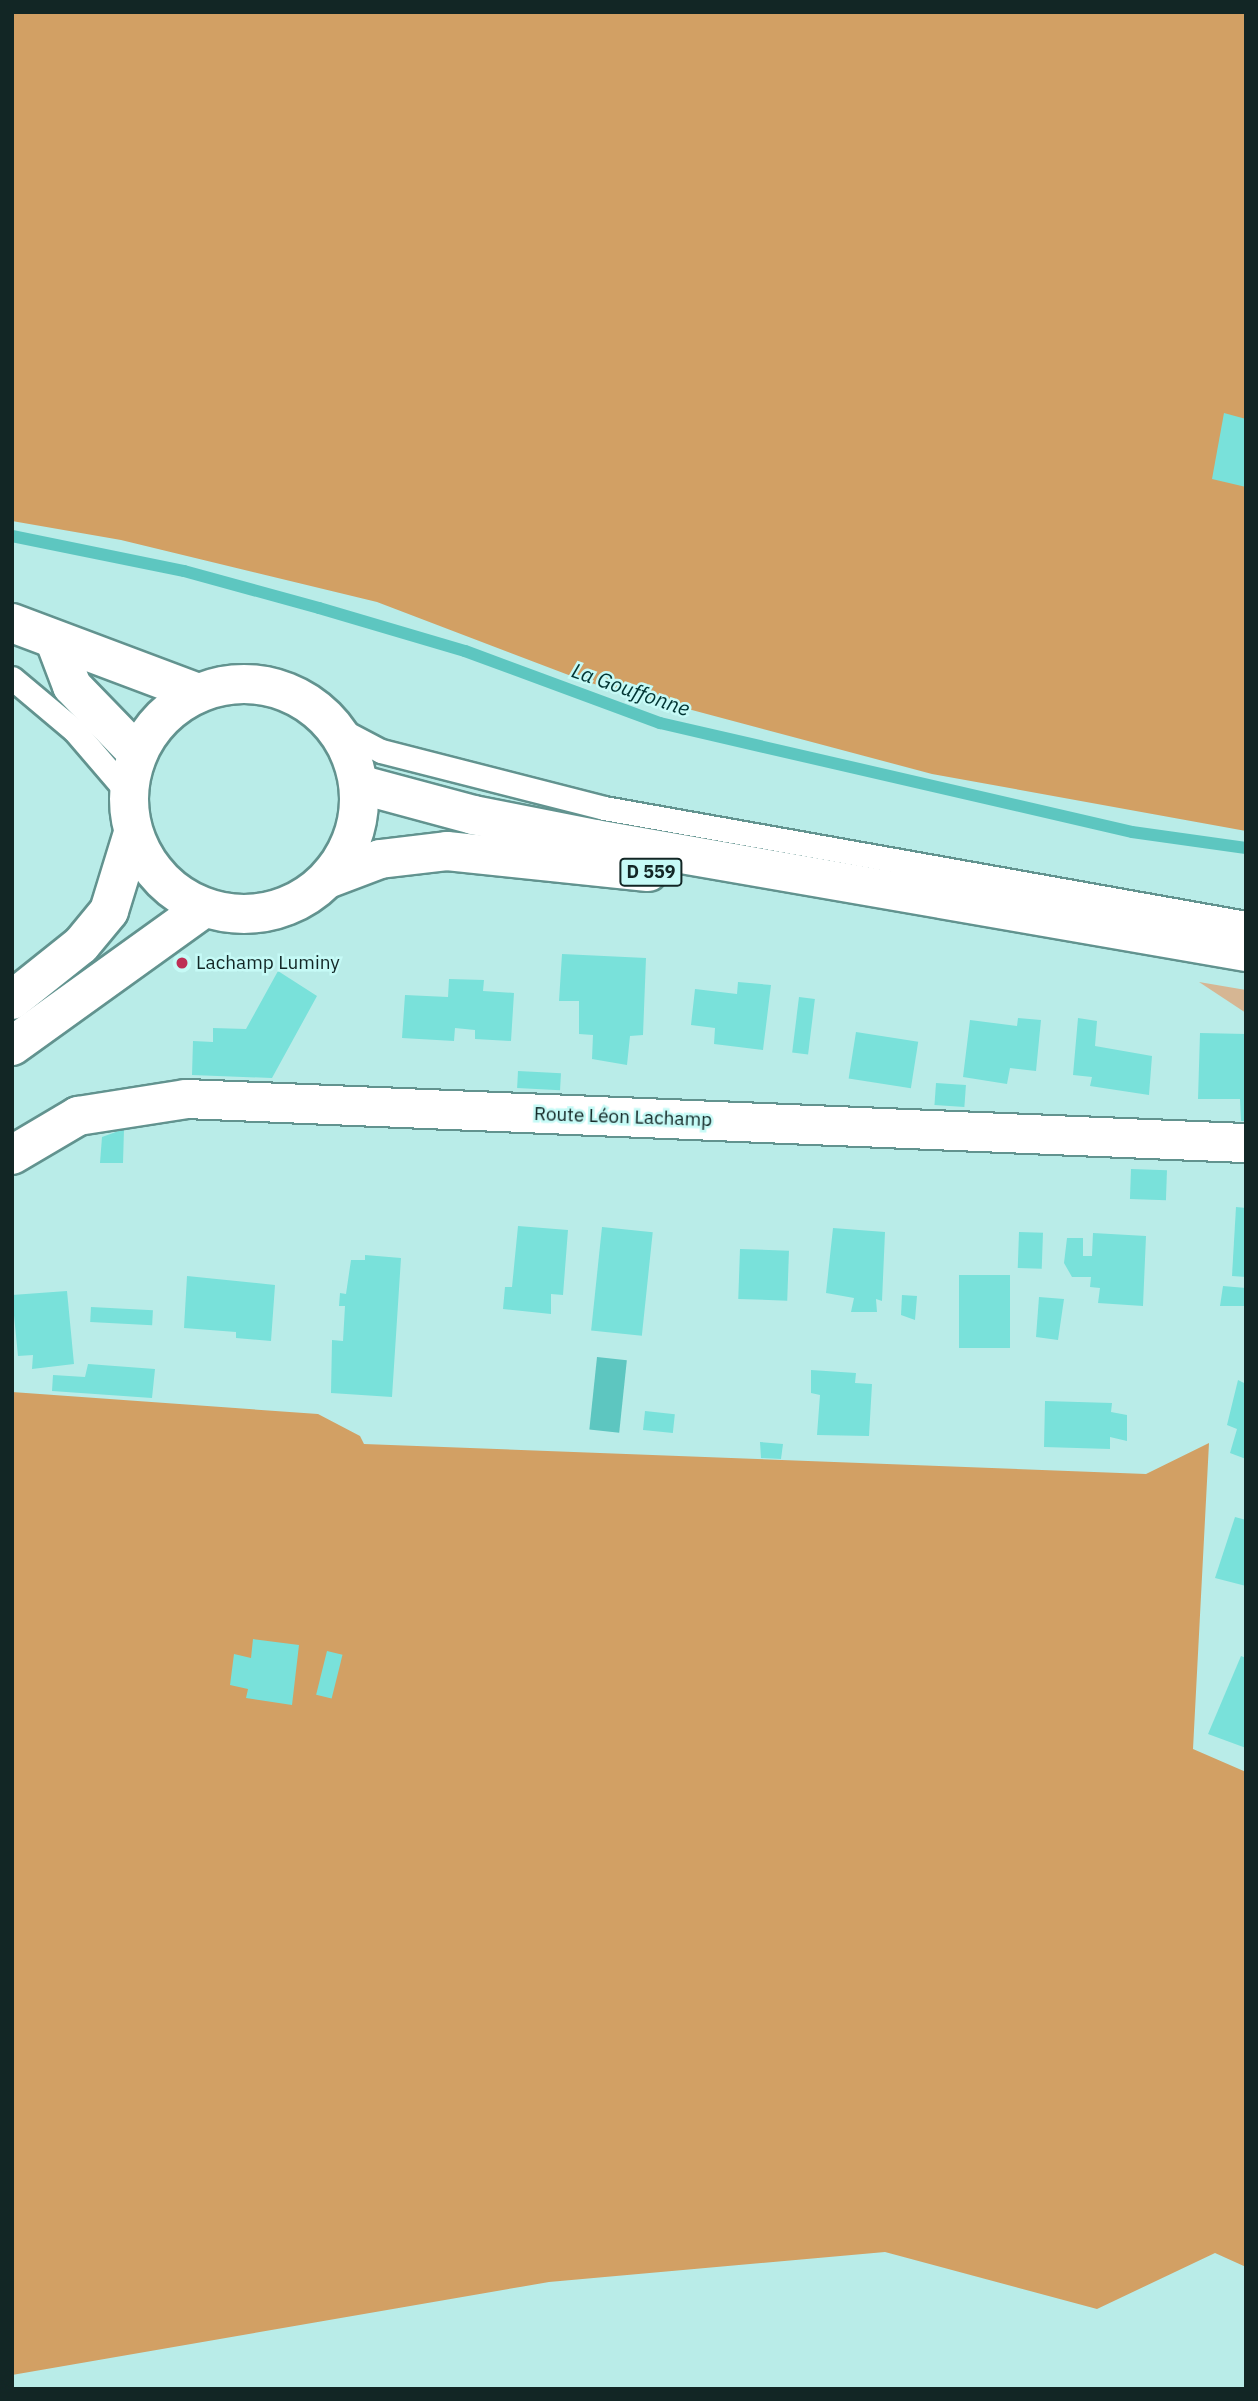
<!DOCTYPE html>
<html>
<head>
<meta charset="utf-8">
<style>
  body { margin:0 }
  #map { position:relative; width:1258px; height:2401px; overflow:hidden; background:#b9ece8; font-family:"IBM Plex Sans",sans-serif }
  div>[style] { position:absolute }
  .green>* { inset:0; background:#d6b693 }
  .forest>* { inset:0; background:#d2a064 }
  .water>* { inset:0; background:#5dc6c0; transform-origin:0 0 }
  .stream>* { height:12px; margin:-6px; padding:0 6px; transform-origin:6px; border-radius:6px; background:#5dc6c0 }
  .building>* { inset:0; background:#79e1da; transform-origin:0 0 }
  .roads { filter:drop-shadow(2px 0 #62938f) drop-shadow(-2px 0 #62938f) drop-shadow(0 2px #62938f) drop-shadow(0 -2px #62938f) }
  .lane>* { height:23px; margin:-11.5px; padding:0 11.5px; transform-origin:11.5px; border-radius:11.5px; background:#fff }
  .street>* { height:38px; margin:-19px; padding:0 19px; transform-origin:19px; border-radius:19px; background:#fff }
  .secondary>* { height:38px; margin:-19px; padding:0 19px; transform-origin:19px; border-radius:19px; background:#fff }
  .primary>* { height:38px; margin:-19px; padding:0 19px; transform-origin:19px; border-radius:19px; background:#fff }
  .primary>.ring { margin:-19px; padding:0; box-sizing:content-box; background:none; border:38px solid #fff; border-radius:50% }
  .dots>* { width:19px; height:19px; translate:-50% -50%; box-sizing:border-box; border:4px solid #c6faf6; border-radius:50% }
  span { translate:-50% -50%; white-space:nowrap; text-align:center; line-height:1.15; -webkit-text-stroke:5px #c6faf6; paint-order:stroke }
  .shield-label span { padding:2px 5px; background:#c6faf6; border:2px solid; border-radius:5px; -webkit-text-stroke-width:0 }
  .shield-label { font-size:18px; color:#122625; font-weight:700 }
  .poi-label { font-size:19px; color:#122625 }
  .left { translate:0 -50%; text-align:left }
  .street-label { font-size:19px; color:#122625 }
  .water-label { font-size:21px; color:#013533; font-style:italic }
  .frame { position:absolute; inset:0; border:14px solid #122625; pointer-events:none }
</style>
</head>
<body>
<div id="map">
  <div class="green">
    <div style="clip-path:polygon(1199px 982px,1246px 990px,1246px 1013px)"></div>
  </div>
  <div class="forest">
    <div style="clip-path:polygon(12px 12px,1246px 12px,1246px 831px,932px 774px,587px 682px,377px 602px,121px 540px,12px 521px)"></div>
    <div style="clip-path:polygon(12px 1392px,318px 1414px,360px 1436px,364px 1444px,1146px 1474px,1209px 1443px,1193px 1749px,1246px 1772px,1246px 2267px,1215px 2253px,1097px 2309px,885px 2252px,549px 2282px,12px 2375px)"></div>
  </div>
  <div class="water">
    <div style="left:597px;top:1357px;width:30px;height:73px;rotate:6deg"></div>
  </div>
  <div class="stream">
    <div style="left:12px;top:536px;width:176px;rotate:11.5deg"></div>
    <div style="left:184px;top:571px;width:140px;rotate:15.3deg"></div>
    <div style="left:319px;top:608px;width:152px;rotate:16.4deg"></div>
    <div style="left:465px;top:651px;width:208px;rotate:20.3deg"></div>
    <div style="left:660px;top:723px;width:484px;rotate:13deg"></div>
    <div style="left:1132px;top:832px;width:115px;rotate:8deg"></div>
  </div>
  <div class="building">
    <div style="clip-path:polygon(1224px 413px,1246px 419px,1246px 487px,1212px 479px)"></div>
    <div style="clip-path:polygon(562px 954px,646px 958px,643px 1035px,630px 1036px,627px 1065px,592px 1059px,593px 1035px,579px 1034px,579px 1001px,559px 1001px)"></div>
    <div style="clip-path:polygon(278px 971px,317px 996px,272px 1078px,192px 1075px,193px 1041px,213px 1042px,213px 1028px,246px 1029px)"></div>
    <div style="clip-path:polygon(449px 979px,484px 980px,483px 991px,514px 993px,511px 1041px,475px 1039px,475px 1030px,455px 1028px,454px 1041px,402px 1038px,405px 995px,448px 997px)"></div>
    <div style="clip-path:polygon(738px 982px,771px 985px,763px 1050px,714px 1044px,715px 1028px,691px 1025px,695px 989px,737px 994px)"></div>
    <div style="left:799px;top:997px;width:16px;height:56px;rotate:7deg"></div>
    <div style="clip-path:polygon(1018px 1018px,1041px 1020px,1036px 1071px,1010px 1068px,1007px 1084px,963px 1077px,970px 1020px,1017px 1026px)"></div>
    <div style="clip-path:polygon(1078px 1018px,1097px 1021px,1095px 1046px,1152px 1056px,1149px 1095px,1090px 1086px,1092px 1077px,1073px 1075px)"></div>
    <div style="left:856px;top:1032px;width:63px;height:47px;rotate:9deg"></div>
    <div style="clip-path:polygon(1200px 1033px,1246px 1034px,1246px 1121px,1241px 1121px,1240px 1099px,1198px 1099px)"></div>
    <div style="left:518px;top:1071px;width:43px;height:17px;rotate:3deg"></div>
    <div style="left:936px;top:1083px;width:30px;height:22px;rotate:4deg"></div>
    <div style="clip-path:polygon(124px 1129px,123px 1163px,100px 1163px,102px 1137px)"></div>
    <div style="left:1131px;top:1169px;width:36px;height:30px;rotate:2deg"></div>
    <div style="clip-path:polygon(1236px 1207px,1246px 1208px,1246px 1277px,1232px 1276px)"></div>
    <div style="clip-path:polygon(518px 1226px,568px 1230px,563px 1295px,551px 1294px,551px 1314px,503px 1309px,505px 1287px,512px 1287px)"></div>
    <div style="left:602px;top:1227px;width:51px;height:104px;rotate:6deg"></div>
    <div style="clip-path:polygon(833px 1228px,885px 1232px,882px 1301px,876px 1299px,877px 1312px,851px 1312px,854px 1298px,826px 1293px)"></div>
    <div style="left:1019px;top:1232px;width:24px;height:36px;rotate:2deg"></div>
    <div style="clip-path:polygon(1093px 1233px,1146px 1236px,1143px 1306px,1098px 1303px,1100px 1288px,1090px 1287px,1091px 1277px,1072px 1277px,1064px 1263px,1067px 1238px,1083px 1238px,1083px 1256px,1092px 1256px)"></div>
    <div style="left:740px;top:1249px;width:49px;height:50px;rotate:2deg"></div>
    <div style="clip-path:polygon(365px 1255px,401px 1258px,392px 1397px,331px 1393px,332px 1340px,343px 1341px,345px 1306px,339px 1306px,340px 1293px,346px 1294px,351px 1260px,365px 1260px)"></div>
    <div style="left:959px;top:1275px;width:51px;height:73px"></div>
    <div style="clip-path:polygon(187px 1276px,275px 1285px,271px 1341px,236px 1338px,236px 1332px,184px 1328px)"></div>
    <div style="clip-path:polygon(1223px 1286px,1246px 1288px,1246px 1306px,1220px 1306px)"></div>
    <div style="clip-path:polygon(67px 1291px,74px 1364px,32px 1369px,33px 1355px,18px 1356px,12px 1295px)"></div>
    <div style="clip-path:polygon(902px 1295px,917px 1296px,915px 1320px,901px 1315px)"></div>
    <div style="clip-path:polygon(1039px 1297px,1064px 1299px,1058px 1340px,1036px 1337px)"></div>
    <div style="left:91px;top:1307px;width:62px;height:15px;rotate:3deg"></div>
    <div style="clip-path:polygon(88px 1364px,155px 1369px,152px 1398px,52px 1391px,53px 1375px,85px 1377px)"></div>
    <div style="clip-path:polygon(811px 1370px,856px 1373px,855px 1383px,872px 1384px,869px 1436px,817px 1435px,820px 1395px,811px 1393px)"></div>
    <div style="clip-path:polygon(1238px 1380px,1246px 1384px,1246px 1459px,1230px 1453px,1237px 1429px,1227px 1425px)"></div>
    <div style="clip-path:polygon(1045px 1401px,1112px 1403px,1111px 1412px,1127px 1415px,1127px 1441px,1110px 1437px,1110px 1449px,1044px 1447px)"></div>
    <div style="left:645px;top:1411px;width:30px;height:19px;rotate:6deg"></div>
    <div style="clip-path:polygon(760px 1442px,783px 1444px,781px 1459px,761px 1458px)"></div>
    <div style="clip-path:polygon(1235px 1517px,1246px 1520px,1246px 1586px,1215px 1578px)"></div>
    <div style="clip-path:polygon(253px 1639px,299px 1645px,292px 1705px,246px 1698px,248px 1689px,230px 1685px,234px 1654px,251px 1658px)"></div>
    <div style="left:327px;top:1651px;width:16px;height:45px;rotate:14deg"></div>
    <div style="clip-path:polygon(1241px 1656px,1246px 1658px,1246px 1748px,1208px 1734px)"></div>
  </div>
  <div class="roads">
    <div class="lane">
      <div style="left:12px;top:678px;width:81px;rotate:40deg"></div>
      <div style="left:74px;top:730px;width:83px;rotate:49.4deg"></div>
      <div style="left:335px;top:727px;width:52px;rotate:27.6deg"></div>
      <div style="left:381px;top:751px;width:230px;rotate:14.3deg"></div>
      <div style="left:604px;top:808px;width:652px;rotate:10.16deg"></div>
    </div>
    <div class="street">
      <div style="left:12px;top:1155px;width:77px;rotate:-30.6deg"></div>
      <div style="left:78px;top:1116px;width:109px;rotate:-8.9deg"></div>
      <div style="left:186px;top:1099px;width:1061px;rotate:2.38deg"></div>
    </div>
    <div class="secondary">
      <div style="left:12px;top:623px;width:199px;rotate:20.6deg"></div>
      <div style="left:55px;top:641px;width:48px;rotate:69.3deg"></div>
      <div style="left:72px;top:686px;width:93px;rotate:45.9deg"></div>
    </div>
    <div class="primary">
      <div class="ring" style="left:129px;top:684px;width:192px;height:192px"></div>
      <div style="left:362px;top:785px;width:115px;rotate:15.1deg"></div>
      <div style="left:473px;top:815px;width:124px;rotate:11.1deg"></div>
      <div style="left:595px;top:839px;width:661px;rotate:9.85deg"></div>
      <div style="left:330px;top:878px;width:53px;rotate:-20.8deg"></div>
      <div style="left:380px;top:859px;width:67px;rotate:-6.8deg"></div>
      <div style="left:447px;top:851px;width:202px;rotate:6deg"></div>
      <div style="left:12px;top:1000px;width:88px;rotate:-38.6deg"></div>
      <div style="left:81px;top:945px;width:44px;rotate:-50.5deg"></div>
      <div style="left:109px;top:911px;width:82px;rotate:-72.9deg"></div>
      <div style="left:12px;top:1046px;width:236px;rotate:-35.7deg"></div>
    </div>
  </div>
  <div class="dots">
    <div style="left:182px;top:963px;background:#be2f55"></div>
  </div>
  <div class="shield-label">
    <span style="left:651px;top:872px">D 559</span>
  </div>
  <div class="poi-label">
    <span class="left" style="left:196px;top:963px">Lachamp Luminy</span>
  </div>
  <div class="street-label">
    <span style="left:623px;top:1117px;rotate:2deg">Route Léon Lachamp</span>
  </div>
  <div class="water-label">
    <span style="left:631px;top:689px;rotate:19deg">La Gouffonne</span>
  </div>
  <div class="frame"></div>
</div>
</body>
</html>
